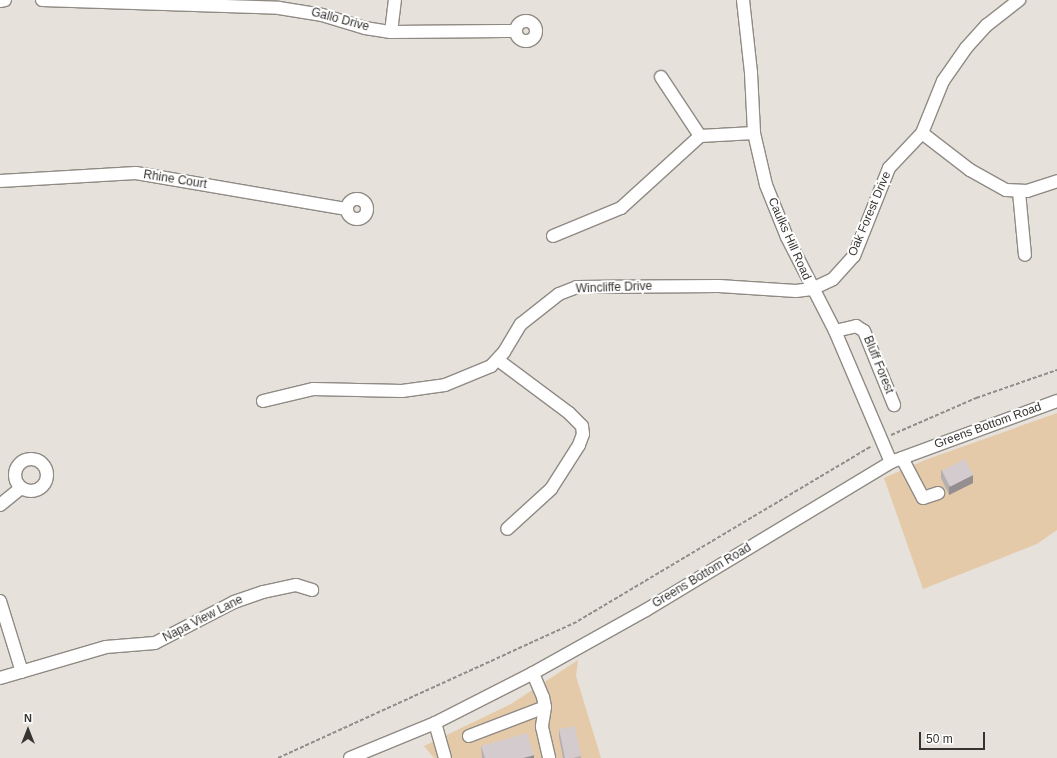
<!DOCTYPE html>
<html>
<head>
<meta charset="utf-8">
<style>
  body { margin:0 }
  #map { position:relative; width:1057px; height:758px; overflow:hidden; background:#e6e1da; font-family:Arial,sans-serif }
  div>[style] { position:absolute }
  .green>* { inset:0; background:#e4caa9 }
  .path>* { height:1.5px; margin-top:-0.75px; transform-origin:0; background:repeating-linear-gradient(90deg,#918d88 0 4px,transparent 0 6px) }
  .roads { filter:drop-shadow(1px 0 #908a84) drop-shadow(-1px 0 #908a84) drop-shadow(0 1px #908a84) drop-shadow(0 -1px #908a84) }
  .minor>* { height:12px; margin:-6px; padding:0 6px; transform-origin:6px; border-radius:6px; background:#fff }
  .minor>.ring { margin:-6px; padding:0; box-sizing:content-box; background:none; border:12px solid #fff; border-radius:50% }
  .wall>* { inset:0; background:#b6afb1 }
  .shaded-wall>* { inset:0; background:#948e90 }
  .building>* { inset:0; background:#d4cbce; transform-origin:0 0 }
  span { translate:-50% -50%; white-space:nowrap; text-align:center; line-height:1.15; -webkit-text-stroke:4px #fff; paint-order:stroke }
  .street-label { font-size:12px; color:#363431 }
  .north { position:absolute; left:8px; top:710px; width:40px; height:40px; -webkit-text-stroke:3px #fff; paint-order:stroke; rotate:0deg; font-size:11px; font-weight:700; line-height:16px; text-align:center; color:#363431 }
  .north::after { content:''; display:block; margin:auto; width:14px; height:18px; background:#363431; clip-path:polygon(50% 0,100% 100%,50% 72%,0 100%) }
  .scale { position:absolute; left:919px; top:732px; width:66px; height:18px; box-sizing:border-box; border:2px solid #363431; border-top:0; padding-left:5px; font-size:12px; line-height:14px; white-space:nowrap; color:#363431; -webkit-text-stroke:3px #fff; paint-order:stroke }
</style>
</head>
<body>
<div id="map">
  <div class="green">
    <div style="clip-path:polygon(1057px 413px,1057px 530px,1037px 544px,923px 589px,884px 478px,925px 460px)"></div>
    <div style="clip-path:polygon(578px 660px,576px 676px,601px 758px,434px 758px,424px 746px,511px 704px)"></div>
  </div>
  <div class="path">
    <div style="left:891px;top:435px;width:93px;rotate:-23.5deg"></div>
    <div style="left:976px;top:398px;width:86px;rotate:-19.1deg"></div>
    <div style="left:278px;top:758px;width:330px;rotate:-24.5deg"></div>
    <div style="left:578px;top:621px;width:342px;rotate:-30.8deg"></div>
  </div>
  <div class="roads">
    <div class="minor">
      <div style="left:42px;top:0;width:237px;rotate:1.9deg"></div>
      <div style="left:279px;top:8px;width:44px;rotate:9.2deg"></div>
      <div style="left:322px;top:15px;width:45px;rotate:16.8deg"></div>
      <div style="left:365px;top:28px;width:26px;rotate:9deg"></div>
      <div style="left:391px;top:32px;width:125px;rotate:-0.5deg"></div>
      <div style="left:743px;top:0;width:73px;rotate:83.7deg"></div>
      <div style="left:751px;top:73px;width:60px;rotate:87.1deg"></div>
      <div style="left:754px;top:133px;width:53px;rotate:77deg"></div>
      <div style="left:766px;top:185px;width:56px;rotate:68deg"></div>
      <div style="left:787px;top:237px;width:106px;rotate:62.9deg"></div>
      <div style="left:835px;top:331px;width:142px;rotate:66.9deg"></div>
      <div style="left:0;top:1px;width:5px;rotate:-11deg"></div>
      <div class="ring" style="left:516px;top:21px;width:8px;height:8px"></div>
      <div style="left:391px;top:32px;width:32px;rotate:-83deg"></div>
      <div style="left:661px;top:77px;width:71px;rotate:56.5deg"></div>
      <div style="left:922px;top:133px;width:61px;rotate:37.6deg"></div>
      <div style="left:970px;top:170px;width:41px;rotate:29.1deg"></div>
      <div style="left:1006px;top:190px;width:21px;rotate:3deg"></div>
      <div style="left:1027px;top:191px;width:32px;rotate:-18deg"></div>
      <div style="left:0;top:181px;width:136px;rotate:-3.4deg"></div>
      <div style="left:136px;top:173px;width:214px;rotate:9.7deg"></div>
      <div style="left:1019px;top:192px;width:63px;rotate:84.6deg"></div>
      <div class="ring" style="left:347px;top:199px;width:8px;height:8px"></div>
      <div style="left:553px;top:236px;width:74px;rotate:-22.4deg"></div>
      <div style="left:621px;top:208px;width:107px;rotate:-42.3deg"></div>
      <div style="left:700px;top:136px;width:54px;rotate:-3.2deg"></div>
      <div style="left:835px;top:331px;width:22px;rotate:-13deg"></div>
      <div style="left:856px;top:326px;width:9px;rotate:32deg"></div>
      <div style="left:864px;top:331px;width:80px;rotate:67.9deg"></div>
      <div style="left:498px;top:360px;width:89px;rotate:36.7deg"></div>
      <div style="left:569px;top:413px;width:18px;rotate:45deg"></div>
      <div style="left:582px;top:426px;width:8px;rotate:83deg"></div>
      <div style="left:583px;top:434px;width:12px;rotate:110deg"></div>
      <div style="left:579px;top:445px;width:52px;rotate:122.5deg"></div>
      <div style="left:551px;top:489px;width:59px;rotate:137.7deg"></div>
      <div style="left:263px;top:401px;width:51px;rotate:-13.5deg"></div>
      <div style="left:313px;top:389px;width:89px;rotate:1.3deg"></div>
      <div style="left:402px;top:391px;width:43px;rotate:-7.9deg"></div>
      <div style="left:445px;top:385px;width:50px;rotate:-22.4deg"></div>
      <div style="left:491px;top:366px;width:19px;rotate:-47deg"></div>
      <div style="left:504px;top:352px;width:33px;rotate:-59deg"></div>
      <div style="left:521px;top:324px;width:48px;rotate:-38.3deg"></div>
      <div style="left:559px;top:294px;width:19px;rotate:-21deg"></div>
      <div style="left:577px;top:287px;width:142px;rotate:-0.4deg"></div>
      <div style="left:719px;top:286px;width:77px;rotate:3.7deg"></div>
      <div style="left:796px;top:291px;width:16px;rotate:-7deg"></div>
      <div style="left:812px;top:289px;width:23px;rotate:-25deg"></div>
      <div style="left:833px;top:279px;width:31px;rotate:-48deg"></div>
      <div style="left:854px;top:256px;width:95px;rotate:-68.3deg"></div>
      <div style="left:889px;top:168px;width:48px;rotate:-46.7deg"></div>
      <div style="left:922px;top:133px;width:56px;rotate:-68deg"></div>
      <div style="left:943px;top:81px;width:40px;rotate:-55.1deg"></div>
      <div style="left:966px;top:48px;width:31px;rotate:-48deg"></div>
      <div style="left:987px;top:25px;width:41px;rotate:-38deg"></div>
      <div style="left:902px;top:458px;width:45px;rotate:62.3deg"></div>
      <div style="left:923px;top:498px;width:16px;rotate:-18deg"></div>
      <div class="ring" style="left:15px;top:459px;width:20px;height:20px"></div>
      <div style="left:0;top:505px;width:27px;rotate:-39deg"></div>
      <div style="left:0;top:601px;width:74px;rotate:72.8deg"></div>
      <div style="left:0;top:678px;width:110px;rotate:-16.3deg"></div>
      <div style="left:106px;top:647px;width:49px;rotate:-4.7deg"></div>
      <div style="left:155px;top:643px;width:89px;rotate:-27.4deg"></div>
      <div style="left:234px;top:602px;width:31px;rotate:-19deg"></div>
      <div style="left:263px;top:592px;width:34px;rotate:-12deg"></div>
      <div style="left:296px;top:585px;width:17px;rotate:17deg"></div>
      <div style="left:545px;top:707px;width:20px;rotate:99deg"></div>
      <div style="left:542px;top:727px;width:32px;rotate:77deg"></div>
      <div style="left:435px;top:723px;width:36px;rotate:74deg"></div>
      <div style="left:469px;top:736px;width:81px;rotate:-20.9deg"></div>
      <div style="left:545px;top:707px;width:10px;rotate:-101deg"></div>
      <div style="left:543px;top:697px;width:26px;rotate:-113deg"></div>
      <div style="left:350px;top:758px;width:92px;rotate:-22.4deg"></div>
      <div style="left:435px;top:723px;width:110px;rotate:-27deg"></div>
      <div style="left:533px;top:673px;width:129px;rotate:-29.1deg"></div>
      <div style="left:646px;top:610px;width:286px;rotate:-31.1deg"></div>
      <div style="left:891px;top:462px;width:177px;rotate:-20.2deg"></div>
    </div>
  </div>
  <div class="wall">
    <div style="clip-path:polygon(941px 470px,973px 483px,949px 495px,941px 478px)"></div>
    <div style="clip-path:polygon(559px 729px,581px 756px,581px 758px,563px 758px,559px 737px)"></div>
    <div style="clip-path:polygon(481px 746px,534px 758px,482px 758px)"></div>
  </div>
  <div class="shaded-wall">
    <div style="clip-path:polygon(973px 475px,973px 483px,949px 495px,949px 486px)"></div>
    <div style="clip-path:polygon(534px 755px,534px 758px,523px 758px)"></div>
  </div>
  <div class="building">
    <div style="left:965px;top:459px;width:18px;height:26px;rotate:63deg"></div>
    <div style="clip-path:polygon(575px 726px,581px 756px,573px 758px,565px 758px,559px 729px)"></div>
    <div style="clip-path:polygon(527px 733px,534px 755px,523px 758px,485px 758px,481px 746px)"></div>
  </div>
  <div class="street-label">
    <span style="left:340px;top:20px;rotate:15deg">Gallo Drive</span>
    <span style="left:175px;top:180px;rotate:9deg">Rhine Court</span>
    <span style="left:870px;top:214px;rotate:-67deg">Oak Forest Drive</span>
    <span style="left:789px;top:239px;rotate:66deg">Caulks Hill Road</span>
    <span style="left:614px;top:288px;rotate:-2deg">Wincliffe Drive</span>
    <span style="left:878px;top:365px;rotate:68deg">Bluff Forest</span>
    <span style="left:988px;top:426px;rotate:-20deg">Greens Bottom Road</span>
    <span style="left:702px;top:576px;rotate:-31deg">Greens Bottom Road</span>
    <span style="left:203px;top:619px;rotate:-27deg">Napa View Lane</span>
  </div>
  <div class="north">N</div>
  <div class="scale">50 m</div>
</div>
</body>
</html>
